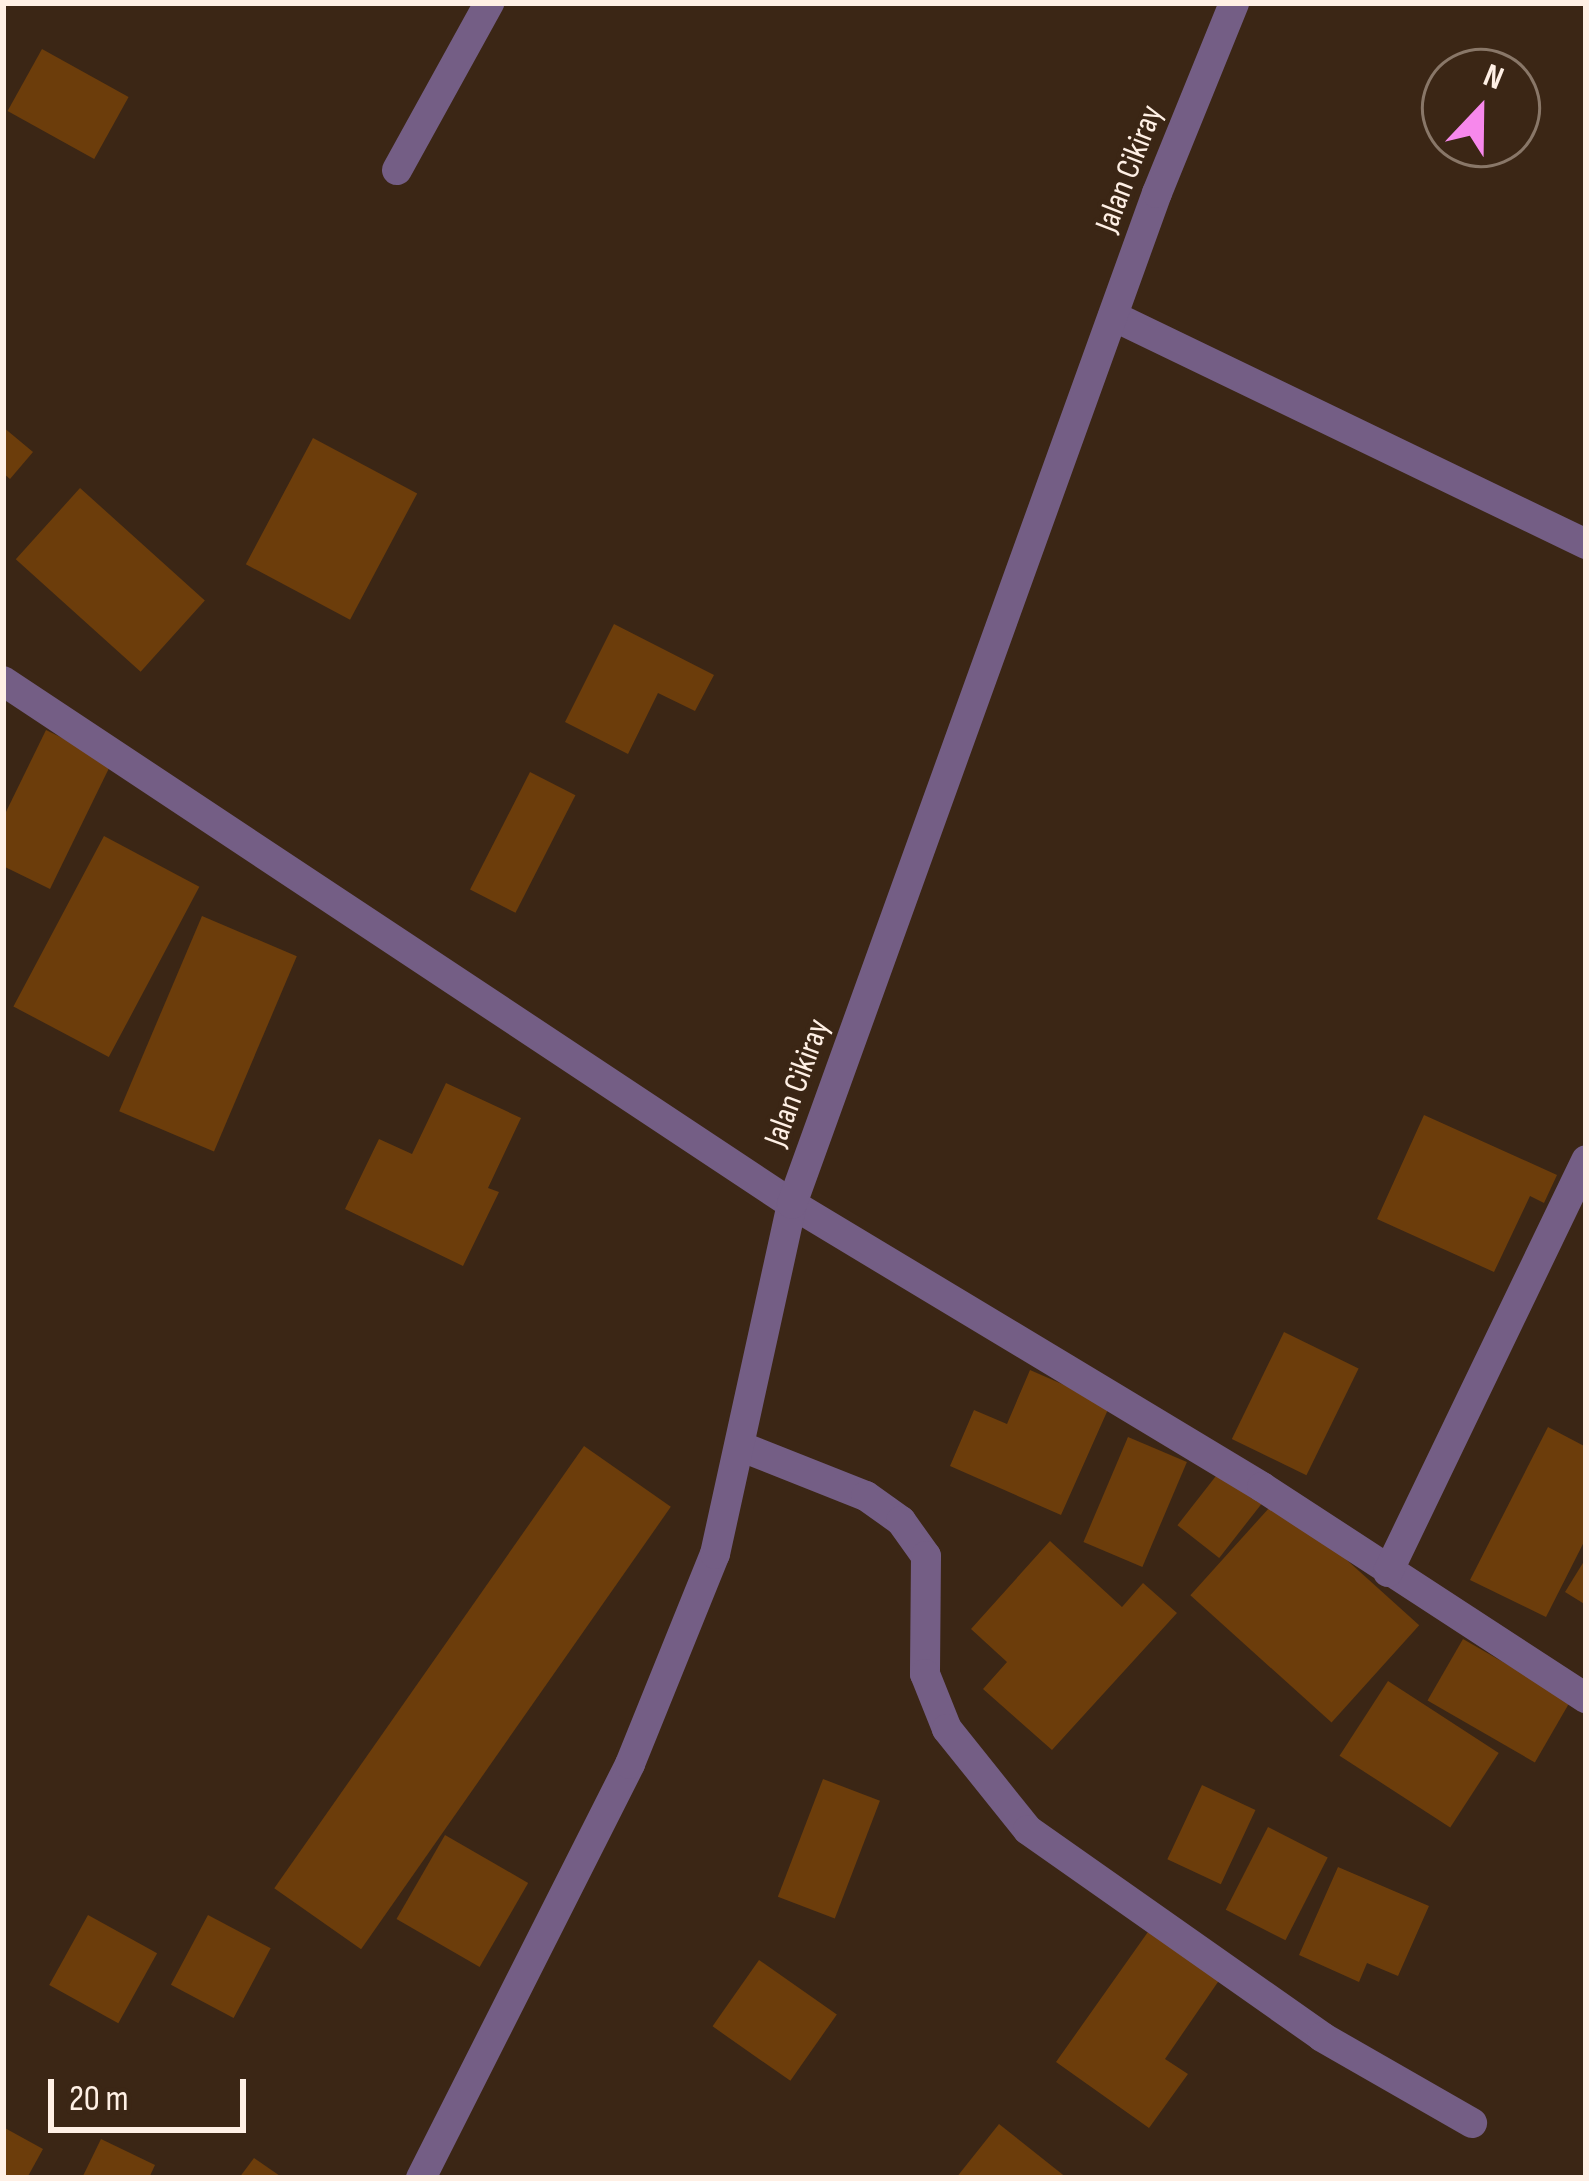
<!DOCTYPE html>
<html>
<head>
<meta charset="utf-8">
<style>
  body { margin:0 }
  #map { position:relative; width:1589px; height:2181px; overflow:hidden; background:#3b2615; font-family:"Sofia Sans Condensed",sans-serif }
  div>[style] { position:absolute }
  .building>* { inset:0; background:#6c3d0b; transform-origin:0 0 }
  .minor>* { height:30px; margin:-15px; padding:0 15px; transform-origin:15px; border-radius:15px; background:#745e85 }
  span { translate:-50% -50%; white-space:nowrap; text-align:center; line-height:1.15; -webkit-text-stroke:9px #3b2615; paint-order:stroke }
  .street-label { font-size:33px; color:#fff0e5 }
  .frame { position:absolute; inset:0; border:6px solid #fff0e5; pointer-events:none }
  .north { position:absolute; left:1421px; top:48px; width:120px; height:120px; box-sizing:border-box; background:#3b2615; border:3px solid #897768; border-radius:50%; rotate:22deg; font-size:33px; font-weight:700; line-height:48px; text-align:center; color:#fff0e5 }
  .north::after { content:''; display:block; margin:auto; width:42px; height:54px; background:#f788ec; clip-path:polygon(50% 0,100% 100%,50% 72%,0 100%) }
  .scale { position:absolute; left:48px; top:2079px; width:198px; height:54px; box-sizing:border-box; border:6px solid #fff0e5; border-top:0; padding-left:15px; font-size:36px; line-height:42px; white-space:nowrap; color:#fff0e5; -webkit-text-stroke:9px #3b2615; paint-order:stroke }
</style>
</head>
<body>
<div id="map">
  <div class="building">
    <div style="left:42px;top:49px;width:99px;height:71px;rotate:29deg"></div>
    <div style="clip-path:polygon(3px 427px,33px 452px,10px 479px,3px 473px)"></div>
    <div style="left:313px;top:438px;width:118px;height:143px;rotate:28deg"></div>
    <div style="left:80px;top:488px;width:168px;height:96px;rotate:42deg"></div>
    <div style="clip-path:polygon(614px 624px,714px 675px,695px 711px,658px 693px,628px 754px,565px 722px)"></div>
    <div style="clip-path:polygon(46px 730px,112px 762px,50px 889px,3px 866px,3px 818px)"></div>
    <div style="left:530px;top:772px;width:51px;height:132px;rotate:27deg"></div>
    <div style="left:104px;top:836px;width:108px;height:193px;rotate:28deg"></div>
    <div style="left:202px;top:916px;width:103px;height:212px;rotate:23deg"></div>
    <div style="clip-path:polygon(446px 1083px,521px 1118px,488px 1188px,499px 1192px,463px 1266px,345px 1209px,379px 1139px,412px 1154px)"></div>
    <div style="clip-path:polygon(1424px 1115px,1557px 1175px,1544px 1203px,1530px 1196px,1494px 1272px,1377px 1219px)"></div>
    <div style="left:1284px;top:1332px;width:83px;height:119px;rotate:26deg"></div>
    <div style="clip-path:polygon(1030px 1370px,1110px 1405px,1061px 1515px,950px 1466px,974px 1410px,1007px 1424px)"></div>
    <div style="clip-path:polygon(1548px 1427px,1586px 1447px,1586px 1538px,1546px 1617px,1470px 1580px)"></div>
    <div style="left:1128px;top:1437px;width:64px;height:114px;rotate:23deg"></div>
    <div style="left:584px;top:1446px;width:106px;height:540px;rotate:35deg"></div>
    <div style="left:1223px;top:1467px;width:53px;height:74px;rotate:38deg"></div>
    <div style="left:1278px;top:1498px;width:190px;height:131px;rotate:42deg"></div>
    <div style="clip-path:polygon(1050px 1541px,1122px 1607px,1143px 1583px,1177px 1613px,1052px 1750px,983px 1689px,1007px 1662px,971px 1629px)"></div>
    <div style="clip-path:polygon(1586px 1558px,1586px 1605px,1565px 1592px)"></div>
    <div style="left:1463px;top:1639px;width:124px;height:71px;rotate:30deg"></div>
    <div style="left:1388px;top:1681px;width:132px;height:89px;rotate:33deg"></div>
    <div style="left:823px;top:1779px;width:61px;height:126px;rotate:21deg"></div>
    <div style="left:1202px;top:1785px;width:59px;height:82px;rotate:25deg"></div>
    <div style="left:1268px;top:1827px;width:67px;height:93px;rotate:27deg"></div>
    <div style="left:445px;top:1835px;width:96px;height:97px;rotate:30deg"></div>
    <div style="clip-path:polygon(1338px 1867px,1429px 1906px,1398px 1976px,1367px 1963px,1359px 1982px,1299px 1955px)"></div>
    <div style="left:88px;top:1915px;width:79px;height:80px;rotate:29deg"></div>
    <div style="left:208px;top:1915px;width:71px;height:79px;rotate:28deg"></div>
    <div style="clip-path:polygon(1150px 1929px,1220px 1979px,1165px 2059px,1188px 2074px,1149px 2128px,1056px 2062px)"></div>
    <div style="left:759px;top:1960px;width:95px;height:81px;rotate:35deg"></div>
    <div style="clip-path:polygon(999px 2124px,1067px 2178px,956px 2178px)"></div>
    <div style="clip-path:polygon(3px 2127px,43px 2149px,27px 2178px,3px 2178px)"></div>
    <div style="clip-path:polygon(101px 2139px,155px 2165px,149px 2178px,82px 2178px)"></div>
    <div style="clip-path:polygon(254px 2158px,283px 2178px,239px 2178px)"></div>
  </div>
  <div class="minor">
    <div style="left:397px;top:170px;width:191px;rotate:-61.1deg"></div>
    <div style="left:1113px;top:316px;width:525px;rotate:25.74deg"></div>
    <div style="left:3px;top:681px;width:947px;rotate:33.54deg"></div>
    <div style="left:792px;top:1204px;width:549px;rotate:31.05deg"></div>
    <div style="left:1262px;top:1487px;width:387px;rotate:33.1deg"></div>
    <div style="left:742px;top:1447px;width:133px;rotate:21.6deg"></div>
    <div style="left:866px;top:1496px;width:43px;rotate:35.5deg"></div>
    <div style="left:901px;top:1521px;width:43px;rotate:54.5deg"></div>
    <div style="left:926px;top:1556px;width:118px;rotate:90.5deg"></div>
    <div style="left:925px;top:1674px;width:59px;rotate:68.2deg"></div>
    <div style="left:947px;top:1729px;width:129px;rotate:51.3deg"></div>
    <div style="left:1028px;top:1830px;width:360px;rotate:35.1deg"></div>
    <div style="left:1322px;top:2037px;width:173px;rotate:29.8deg"></div>
    <div style="left:1388px;top:1572px;width:457px;rotate:-64.3deg"></div>
    <div style="left:421px;top:2178px;width:464px;rotate:-63.2deg"></div>
    <div style="left:630px;top:1764px;width:227px;rotate:-68deg"></div>
    <div style="left:715px;top:1554px;width:358px;rotate:-77.6deg"></div>
    <div style="left:792px;top:1204px;width:1075px;rotate:-70.15deg"></div>
    <div style="left:1157px;top:193px;width:205px;rotate:-67.9deg"></div>
  </div>
  <div class="street-label">
    <span style="left:1130px;top:169px;rotate:-69deg">Jalan Cikiray</span>
    <span style="left:798px;top:1083px;rotate:-70deg">Jalan Cikiray</span>
  </div>
  <div class="frame"></div>
  <div class="north">N</div>
  <div class="scale">20 m</div>
</div>
</body>
</html>
